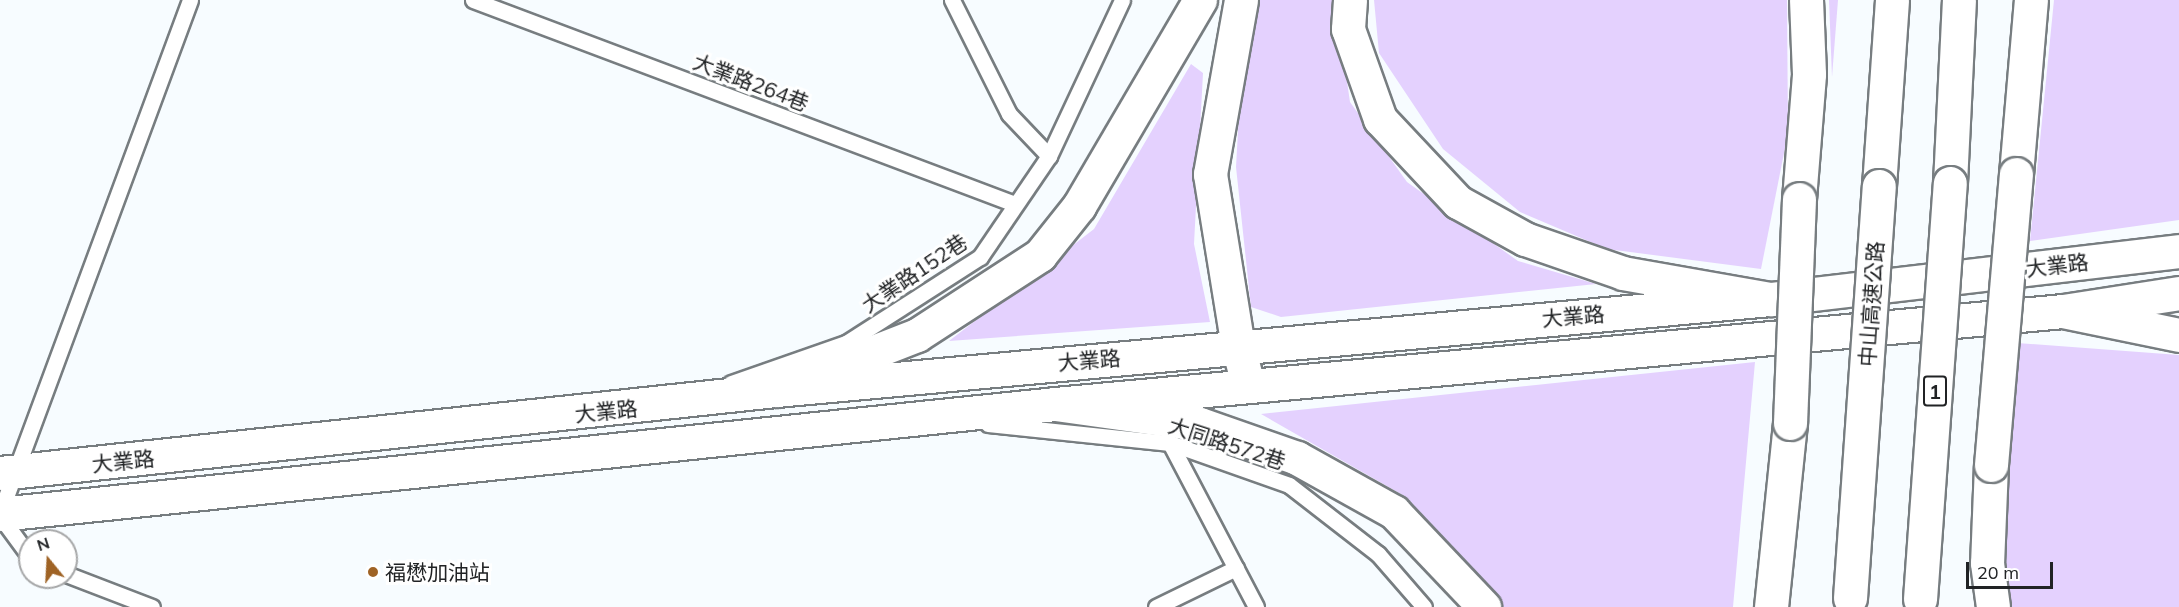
<!DOCTYPE html>
<html>
<head>
<meta charset="utf-8">
<style>
  body { margin:0 }
  #map { position:relative; width:2179px; height:607px; overflow:hidden; background:#f7fcff; font-family:Mulish,"Noto Sans TC",sans-serif }
  div>[style] { position:absolute }
  .green>* { inset:0; background:#e4d1fe }
  .roads { filter:drop-shadow(2px 0 #777d80) drop-shadow(-2px 0 #777d80) drop-shadow(0 2px #777d80) drop-shadow(0 -2px #777d80) }
  .service>* { height:15px; margin:-7.5px; padding:0 7.5px; transform-origin:7.5px; border-radius:7.5px; background:#fff }
  .secondary>* { height:33px; margin:-16.5px; padding:0 16.5px; transform-origin:16.5px; border-radius:16.5px; background:#fff }
  .motorway>* { height:33px; margin:-16.5px; padding:0 16.5px; transform-origin:16.5px; border-radius:16.5px; background:#fff }
  .bridges { filter:drop-shadow(2px 0 #777d80) drop-shadow(-2px 0 #777d80) drop-shadow(0 2px #777d80) drop-shadow(0 -2px #777d80) }
  .motorway-bridge>* { height:33px; margin:-16.5px; padding:0 16.5px; transform-origin:16.5px; border-radius:16.5px; background:#fff }
  .dots>* { width:16px; height:16px; translate:-50% -50%; box-sizing:border-box; border:3px solid #fff; border-radius:50% }
  span { translate:-50% -50%; white-space:nowrap; text-align:center; line-height:1.15; -webkit-text-stroke:6px #fff; paint-order:stroke }
  .shield-label span { padding:2px 4px; background:#fff; border:2px solid; border-radius:4px; -webkit-text-stroke-width:0 }
  .shield-label { font-size:20px; color:#212325; font-weight:700 }
  .street-label { font-size:21px; color:#212325 }
  .poi-label { font-size:21px; color:#212325 }
  .left { translate:0 -50%; text-align:left }
  .north { position:absolute; left:18px; top:529px; width:60px; height:60px; box-sizing:border-box; background:#fff; border:2px solid #a6a7a8; border-radius:50%; rotate:342deg; font-size:16px; font-weight:700; line-height:24px; text-align:center; color:#212325 }
  .north::after { content:''; display:block; margin:auto; width:21px; height:27px; background:#9f6325; clip-path:polygon(50% 0,100% 100%,50% 72%,0 100%) }
  .scale { position:absolute; left:1966px; top:562px; width:87px; height:27px; box-sizing:border-box; border:3px solid #212325; border-top:0; padding-left:8px; font-size:18px; line-height:21px; white-space:nowrap; color:#212325; -webkit-text-stroke:4px #fff; paint-order:stroke }
</style>
</head>
<body>
<div id="map">
  <div class="green">
    <div style="clip-path:polygon(1259px 0,1335px 0,1350px 102px,1407px 182px,1518px 261px,1596px 284px,1281px 317px,1251px 307px,1236px 167px,1241px 77px)"></div>
    <div style="clip-path:polygon(1374px 0,1787px 0,1788px 133px,1761px 269px,1607px 249px,1520px 212px,1443px 149px,1379px 53px)"></div>
    <div style="clip-path:polygon(1829px 0,1838px 0,1832px 77px)"></div>
    <div style="clip-path:polygon(2054px 0,2179px 0,2179px 220px,2030px 241px)"></div>
    <div style="clip-path:polygon(1191px 64px,1203px 73px,1194px 244px,1210px 322px,949px 341px,1094px 229px)"></div>
    <div style="clip-path:polygon(2017px 343px,2179px 355px,2179px 607px,2004px 607px,1998px 464px)"></div>
    <div style="clip-path:polygon(1755px 362px,1733px 607px,1502px 607px,1406px 497px,1261px 414px)"></div>
  </div>
  <div class="roads">
    <div class="service">
      <div style="left:473px;top:0;width:579px;rotate:20.63deg"></div>
      <div style="left:952px;top:0;width:127px;rotate:63.4deg"></div>
      <div style="left:1009px;top:114px;width:58px;rotate:46.4deg"></div>
      <div style="left:731px;top:383px;width:122px;rotate:-19.2deg"></div>
      <div style="left:846px;top:343px;width:159px;rotate:-32.7deg"></div>
      <div style="left:980px;top:257px;width:122px;rotate:-55.7deg"></div>
      <div style="left:1049px;top:156px;width:172px;rotate:-64.9deg"></div>
      <div style="left:988px;top:424px;width:183px;rotate:6deg"></div>
      <div style="left:1170px;top:443px;width:126px;rotate:19.4deg"></div>
      <div style="left:1289px;top:485px;width:113px;rotate:37.8deg"></div>
      <div style="left:1378px;top:554px;width:70px;rotate:49deg"></div>
      <div style="left:1170px;top:443px;width:185px;rotate:62.3deg"></div>
      <div style="left:0;top:513px;width:547px;rotate:-69.68deg"></div>
      <div style="left:0;top:516px;width:51px;rotate:53.8deg"></div>
      <div style="left:66px;top:574px;width:92px;rotate:21deg"></div>
      <div style="left:1156px;top:607px;width:89px;rotate:-26deg"></div>
    </div>
    <div class="secondary">
      <div style="left:0;top:473px;width:780px;rotate:-6.11deg"></div>
      <div style="left:776px;top:390px;width:999px;rotate:-5.23deg"></div>
      <div style="left:1771px;top:299px;width:411px;rotate:-6.7deg"></div>
      <div style="left:0;top:514px;width:1061px;rotate:-5.95deg"></div>
      <div style="left:1055px;top:404px;width:1012px;rotate:-5.27deg"></div>
      <div style="left:2063px;top:311px;width:117px;rotate:-8.8deg"></div>
    </div>
    <div class="motorway">
      <div style="left:1241px;top:0;width:177px;rotate:100.1deg"></div>
      <div style="left:1210px;top:174px;width:174px;rotate:80.8deg"></div>
      <div style="left:1238px;top:346px;width:40px;rotate:75.6deg"></div>
      <div style="left:1350px;top:0;width:29px;rotate:94deg"></div>
      <div style="left:1348px;top:29px;width:96px;rotate:70.4deg"></div>
      <div style="left:1380px;top:119px;width:114px;rotate:46.8deg"></div>
      <div style="left:1458px;top:202px;width:77px;rotate:28.9deg"></div>
      <div style="left:1525px;top:239px;width:104px;rotate:19.1deg"></div>
      <div style="left:1623px;top:273px;width:150px;rotate:10deg"></div>
      <div style="left:2016px;top:174px;width:175px;rotate:-85.1deg"></div>
      <div style="left:1950px;top:183px;width:183px;rotate:-87.2deg"></div>
      <div style="left:1879px;top:186px;width:186px;rotate:-86deg"></div>
      <div style="left:1799px;top:199px;width:125px;rotate:-85.4deg"></div>
      <div style="left:1809px;top:74px;width:74px;rotate:-92.3deg"></div>
      <div style="left:2063px;top:311px;width:118px;rotate:11.7deg"></div>
      <div style="left:776px;top:390px;width:151px;rotate:-21.3deg"></div>
      <div style="left:917px;top:335px;width:147px;rotate:-33deg"></div>
      <div style="left:1040px;top:255px;width:63px;rotate:-51.5deg"></div>
      <div style="left:1079px;top:206px;width:239px;rotate:-59.6deg"></div>
      <div style="left:1055px;top:404px;width:146px;rotate:7.9deg"></div>
      <div style="left:1200px;top:424px;width:103px;rotate:19.3deg"></div>
      <div style="left:1297px;top:458px;width:111px;rotate:29.1deg"></div>
      <div style="left:1394px;top:512px;width:131px;rotate:46.5deg"></div>
      <div style="left:1991px;top:465px;width:98px;rotate:92.3deg"></div>
      <div style="left:1987px;top:563px;width:44px;rotate:82.2deg"></div>
      <div style="left:1771px;top:607px;width:185px;rotate:-84.1deg"></div>
    </div>
  </div>
  <div class="bridges">
    <div class="motorway-bridge">
      <div style="left:1790px;top:423px;width:224px;rotate:-87.7deg"></div>
      <div style="left:1991px;top:465px;width:292px;rotate:-85.1deg"></div>
      <div style="left:1850px;top:598px;width:413px;rotate:-86deg"></div>
      <div style="left:1920px;top:599px;width:417px;rotate:-85.9deg"></div>
    </div>
  </div>
  <div class="dots">
    <div style="left:373px;top:572px;background:#9f6325"></div>
  </div>
  <div class="shield-label">
    <span style="left:1935px;top:391px">1</span>
  </div>
  <div class="street-label">
    <span style="left:751px;top:82px;rotate:21deg">大業路264巷</span>
    <span style="left:2057px;top:265px;rotate:-7deg">大業路</span>
    <span style="left:914px;top:273px;rotate:-34deg">大業路152巷</span>
    <span style="left:1871px;top:304px;rotate:-86deg">中山高速公路</span>
    <span style="left:1573px;top:316px;rotate:-5deg">大業路</span>
    <span style="left:1089px;top:360px;rotate:-5deg">大業路</span>
    <span style="left:606px;top:411px;rotate:-6deg">大業路</span>
    <span style="left:1227px;top:443px;rotate:18deg">大同路572巷</span>
    <span style="left:123px;top:461px;rotate:-6deg">大業路</span>
  </div>
  <div class="poi-label">
    <span class="left" style="left:385px;top:572px">福懋加油站</span>
  </div>
  <div class="north">N</div>
  <div class="scale">20 m</div>
</div>
</body>
</html>
